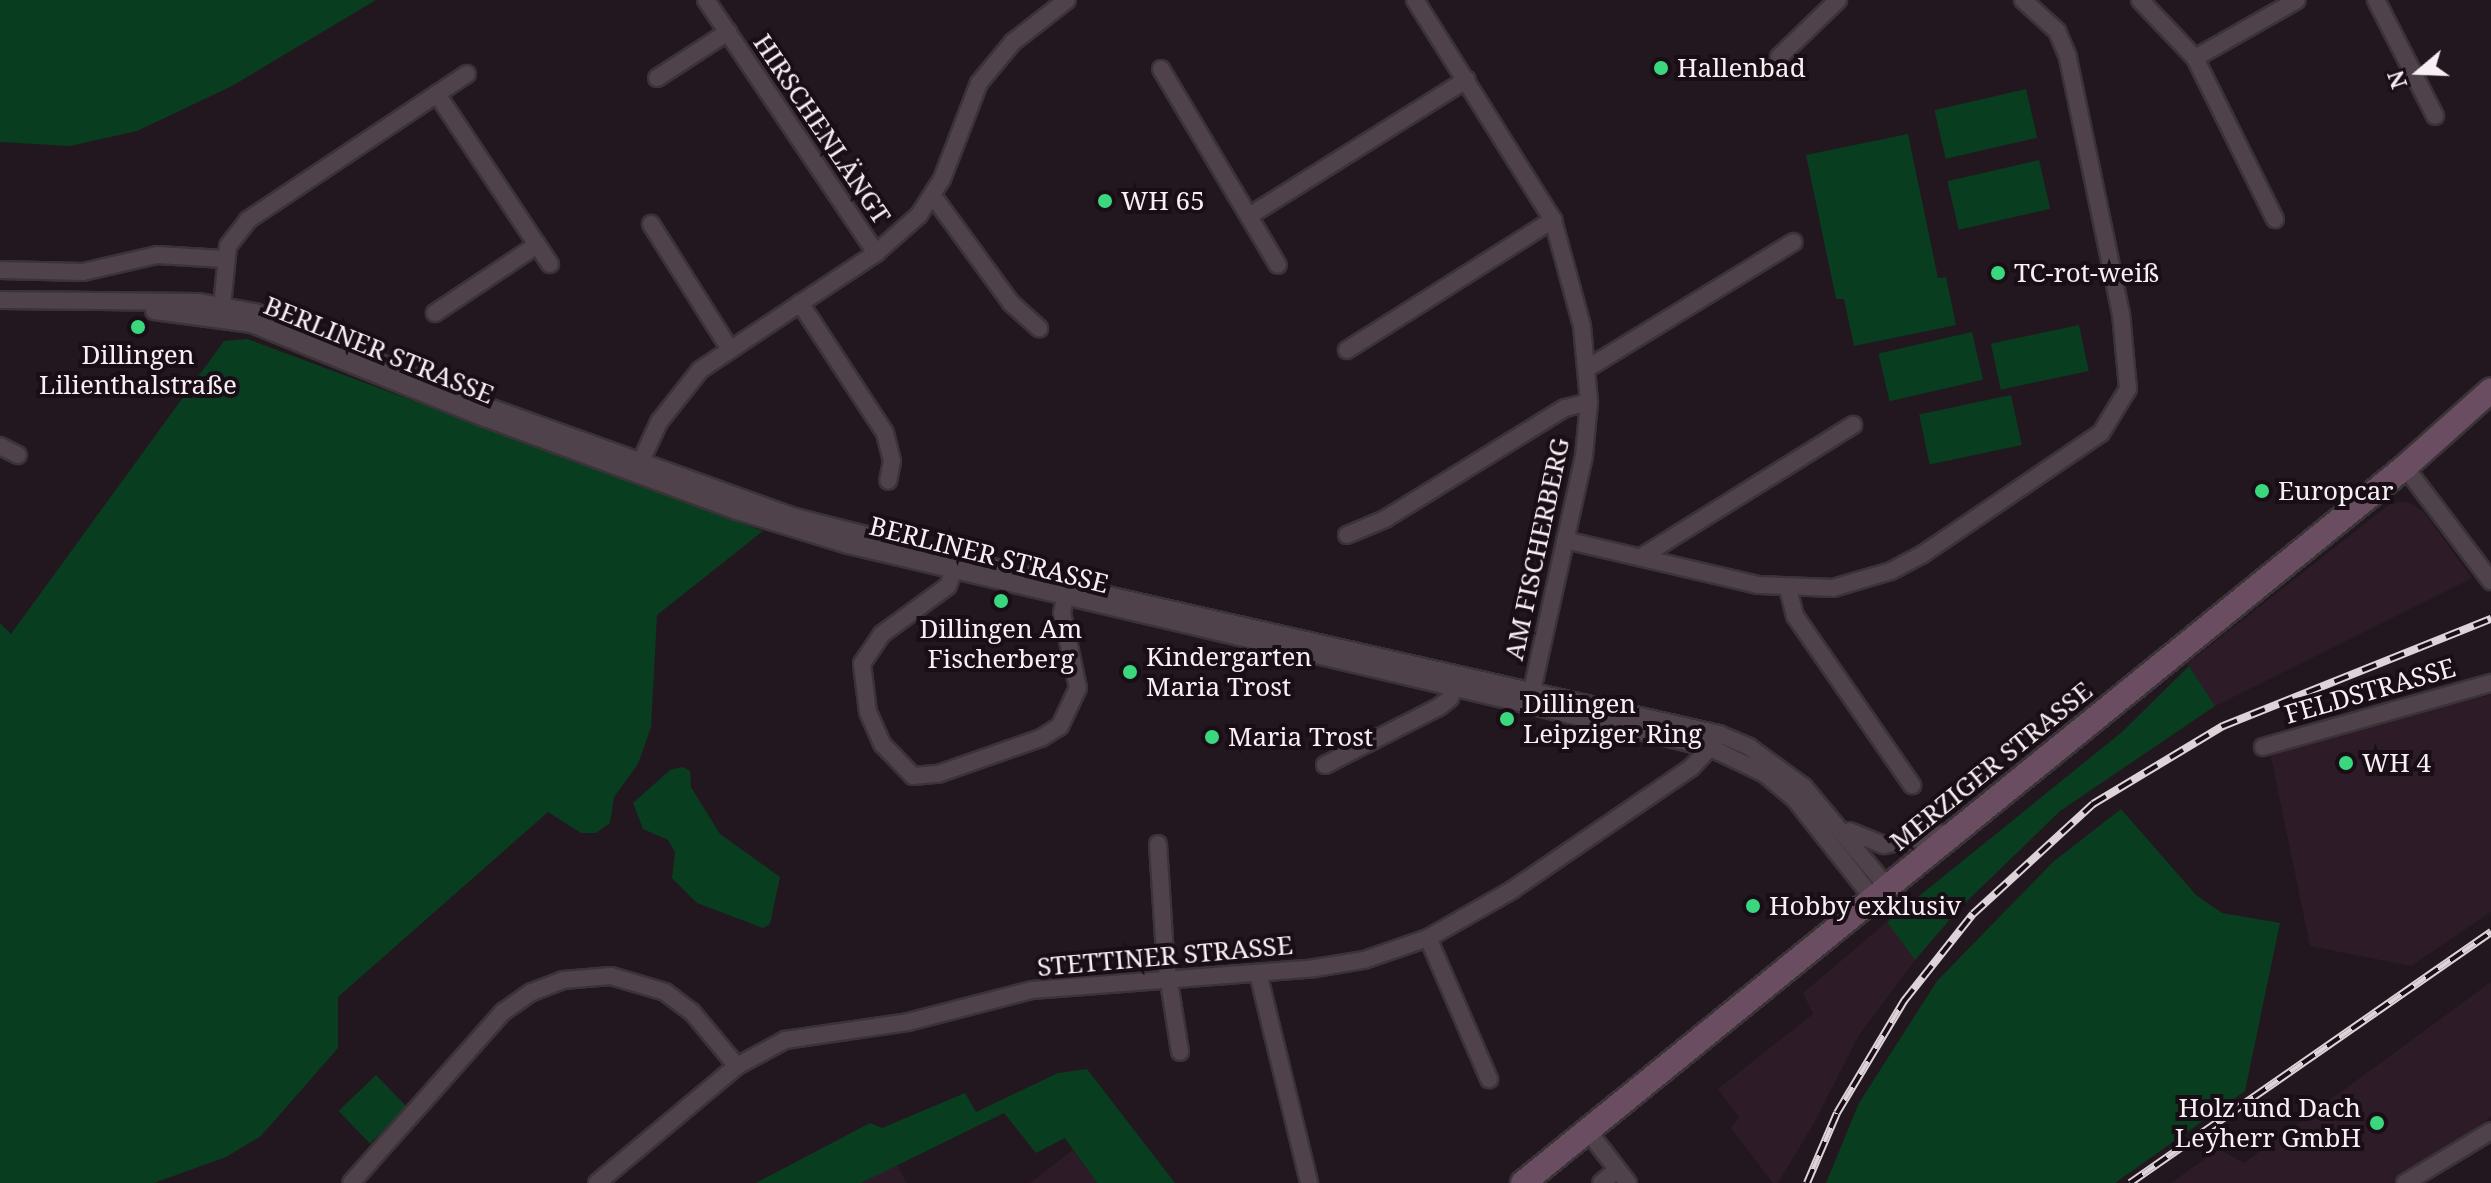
<!DOCTYPE html>
<html>
<head>
<meta charset="utf-8">
<style>
  body { margin:0 }
  #map { position:relative; width:2491px; height:1183px; overflow:hidden; background:#22171e; font-family:"Noto Serif",serif }
  div>[style] { position:absolute }
  .built>* { inset:0; background:#2d1c27 }
  .green>* { inset:0; background:#093d20; transform-origin:0 0 }
  .roads { filter:drop-shadow(2px 0 #3a3337) drop-shadow(-2px 0 #3a3337) drop-shadow(0 2px #3a3337) drop-shadow(0 -2px #3a3337) }
  .minor>* { height:16px; margin:-8px; padding:0 8px; transform-origin:8px; border-radius:8px; background:#4f424a }
  .secondary>* { height:24px; margin:-12px; padding:0 12px; transform-origin:12px; border-radius:12px; background:#6b4d61 }
  .rail>* { height:8px; margin-top:-4px; transform-origin:0; background:repeating-linear-gradient(90deg,#190e15 0 15px,#ddd4d9 0 30px); box-sizing:border-box; border-block:2px solid #ddd4d9 }
  .dots>* { width:22px; height:22px; translate:-50% -50%; box-sizing:border-box; border:4px solid #190e15; border-radius:50% }
  span { translate:-50% -50%; white-space:nowrap; text-align:center; line-height:1.15; -webkit-text-stroke:8px #190e15; paint-order:stroke }
  .poi-label { font-size:26px; color:#f7eff3 }
  .left { translate:0 -50%; text-align:left }
  .right { translate:-100% -50%; text-align:right }
  .street-label { font-size:26px; color:#f7eff3 }
  .north { position:absolute; left:2379px; top:32px; width:80px; height:80px; -webkit-text-stroke:6px #190e15; paint-order:stroke; rotate:251deg; font-size:22px; font-weight:700; line-height:32px; text-align:center; color:#f7eff3 }
  .north::after { content:''; display:block; margin:auto; width:28px; height:36px; background:#f7eff3; clip-path:polygon(50% 0,100% 100%,50% 72%,0 100%) }
</style>
</head>
<body>
<div id="map">
  <div class="built">
    <div style="clip-path:polygon(2408px 502px,2424px 512px,2472px 578px,2215px 706px,2187px 664px,2391px 503px)"></div>
    <div style="clip-path:polygon(2491px 695px,2491px 912px,2411px 966px,2310px 946px,2270px 752px,2344px 728px)"></div>
    <div style="clip-path:polygon(1887px 922px,1915px 960px,1859px 1035px,1814px 1123px,1778px 1183px,1773px 1183px,1731px 1128px,1739px 1117px,1718px 1089px,1813px 1014px,1803px 993px)"></div>
    <div style="clip-path:polygon(2491px 982px,2491px 1117px,2392px 1183px,2171px 1183px,2219px 1149px,2244px 1163px)"></div>
    <div style="clip-path:polygon(1073px 1150px,1097px 1183px,1030px 1183px)"></div>
    <div style="clip-path:polygon(896px 1164px,907px 1183px,861px 1183px)"></div>
  </div>
  <div class="green">
    <div style="clip-path:polygon(0 0,376px 0,232px 86px,137px 131px,70px 146px,0 142px)"></div>
    <div style="left:2026px;top:89px;width:50px;height:94px;rotate:77deg"></div>
    <div style="clip-path:polygon(1908px 134px,1938px 278px,1946px 277px,1956px 325px,1854px 346px,1844px 299px,1836px 299px,1806px 155px)"></div>
    <div style="left:2039px;top:160px;width:50px;height:94px;rotate:77deg"></div>
    <div style="left:2079px;top:325px;width:47px;height:90px;rotate:78deg"></div>
    <div style="left:1972px;top:332px;width:49px;height:96px;rotate:77deg"></div>
    <div style="clip-path:polygon(247px 339px,763px 531px,657px 615px,651px 727px,638px 764px,614px 797px,610px 823px,596px 833px,581px 833px,548px 812px,338px 997px,338px 1048px,261px 1136px,226px 1157px,154px 1183px,0 1183px,0 623px,11px 634px,224px 341px)"></div>
    <div style="left:2011px;top:395px;width:51px;height:94px;rotate:78deg"></div>
    <div style="clip-path:polygon(2189px 666px,2215px 706px,2060px 811px,1958px 910px,1915px 960px,1887px 922px,2122px 732px)"></div>
    <div style="clip-path:polygon(683px 767px,690px 771px,691px 787px,720px 834px,780px 877px,770px 924px,763px 928px,697px 903px,672px 878px,675px 852px,668px 840px,643px 829px,633px 803px,670px 770px)"></div>
    <div style="clip-path:polygon(2121px 809px,2196px 895px,2222px 913px,2280px 923px,2245px 1091px,2115px 1183px,1826px 1183px,1859px 1103px,1937px 981px,2053px 862px)"></div>
    <div style="clip-path:polygon(1087px 1069px,1175px 1183px,1097px 1183px,1065px 1138px,1036px 1153px,1004px 1113px,861px 1183px,756px 1183px,870px 1123px,882px 1128px,965px 1093px,976px 1112px,1058px 1073px)"></div>
    <div style="left:376px;top:1075px;width:45px;height:52px;rotate:46deg"></div>
  </div>
  <div class="roads">
    <div class="minor">
      <div style="left:706px;top:0;width:305px;rotate:56.1deg"></div>
      <div style="left:1415px;top:0;width:260px;rotate:57.9deg"></div>
      <div style="left:1553px;top:220px;width:110px;rotate:74.7deg"></div>
      <div style="left:1582px;top:326px;width:76px;rotate:84.7deg"></div>
      <div style="left:1589px;top:402px;width:54px;rotate:95.3deg"></div>
      <div style="left:1584px;top:456px;width:254px;rotate:102.5deg"></div>
      <div style="left:2140px;top:0;width:80px;rotate:46.5deg"></div>
      <div style="left:2195px;top:58px;width:180px;rotate:63.6deg"></div>
      <div style="left:2376px;top:0;width:130px;rotate:63deg"></div>
      <div style="left:1779px;top:57px;width:82px;rotate:-44deg"></div>
      <div style="left:2195px;top:58px;width:117px;rotate:-29.6deg"></div>
      <div style="left:1161px;top:69px;width:228px;rotate:59.2deg"></div>
      <div style="left:657px;top:78px;width:85px;rotate:-32.9deg"></div>
      <div style="left:437px;top:94px;width:204px;rotate:56.4deg"></div>
      <div style="left:933px;top:196px;width:132px;rotate:53.9deg"></div>
      <div style="left:1011px;top:303px;width:38px;rotate:42deg"></div>
      <div style="left:1249px;top:216px;width:257px;rotate:-32.1deg"></div>
      <div style="left:651px;top:224px;width:146px;rotate:57.8deg"></div>
      <div style="left:0;top:270px;width:83px;rotate:1.4deg"></div>
      <div style="left:83px;top:272px;width:76px;rotate:-12.9deg"></div>
      <div style="left:157px;top:255px;width:67px;rotate:3.4deg"></div>
      <div style="left:0;top:300px;width:198px;rotate:0.6deg"></div>
      <div style="left:198px;top:302px;width:58px;rotate:10deg"></div>
      <div style="left:255px;top:312px;width:253px;rotate:22.1deg"></div>
      <div style="left:489px;top:407px;width:325px;rotate:19.8deg"></div>
      <div style="left:795px;top:517px;width:282px;rotate:14.2deg"></div>
      <div style="left:1068px;top:586px;width:668px;rotate:12.81deg"></div>
      <div style="left:1719px;top:734px;width:33px;rotate:23deg"></div>
      <div style="left:1749px;top:747px;width:68px;rotate:36deg"></div>
      <div style="left:1804px;top:787px;width:130px;rotate:50.3deg"></div>
      <div style="left:800px;top:303px;width:155px;rotate:56.8deg"></div>
      <div style="left:885px;top:433px;width:29px;rotate:76deg"></div>
      <div style="left:892px;top:461px;width:20px;rotate:101deg"></div>
      <div style="left:154px;top:311px;width:99px;rotate:7.6deg"></div>
      <div style="left:252px;top:324px;width:251px;rotate:22deg"></div>
      <div style="left:485px;top:418px;width:269px;rotate:20.3deg"></div>
      <div style="left:737px;top:511px;width:116px;rotate:17deg"></div>
      <div style="left:848px;top:545px;width:887px;rotate:13.24deg"></div>
      <div style="left:1711px;top:748px;width:60px;rotate:25.7deg"></div>
      <div style="left:1765px;top:774px;width:38px;rotate:40deg"></div>
      <div style="left:1794px;top:798px;width:127px;rotate:51.7deg"></div>
      <div style="left:435px;top:313px;width:123px;rotate:-33.7deg"></div>
      <div style="left:221px;top:316px;width:70px;rotate:-84.3deg"></div>
      <div style="left:228px;top:246px;width:33px;rotate:-52deg"></div>
      <div style="left:248px;top:220px;width:263px;rotate:-33.7deg"></div>
      <div style="left:1347px;top:350px;width:244px;rotate:-32.3deg"></div>
      <div style="left:1588px;top:368px;width:241px;rotate:-31.5deg"></div>
      <div style="left:0;top:446px;width:20px;rotate:27deg"></div>
      <div style="left:2405px;top:467px;width:143px;rotate:53deg"></div>
      <div style="left:636px;top:472px;width:55px;rotate:-65.3deg"></div>
      <div style="left:659px;top:422px;width:66px;rotate:-51.7deg"></div>
      <div style="left:700px;top:370px;width:211px;rotate:-33.6deg"></div>
      <div style="left:876px;top:253px;width:57px;rotate:-41.5deg"></div>
      <div style="left:919px;top:215px;width:43px;rotate:-57.4deg"></div>
      <div style="left:942px;top:179px;width:103px;rotate:-68.9deg"></div>
      <div style="left:979px;top:83px;width:53px;rotate:-50.3deg"></div>
      <div style="left:1013px;top:42px;width:68px;rotate:-37.9deg"></div>
      <div style="left:1347px;top:535px;width:41px;rotate:-22.8deg"></div>
      <div style="left:1385px;top:519px;width:211px;rotate:-31.7deg"></div>
      <div style="left:1565px;top:408px;width:25px;rotate:-14deg"></div>
      <div style="left:1565px;top:540px;width:199px;rotate:13.1deg"></div>
      <div style="left:1759px;top:585px;width:74px;rotate:2.3deg"></div>
      <div style="left:1833px;top:588px;width:60px;rotate:-16.3deg"></div>
      <div style="left:1891px;top:571px;width:36px;rotate:-28deg"></div>
      <div style="left:1923px;top:554px;width:215px;rotate:-34.2deg"></div>
      <div style="left:2101px;top:433px;width:52px;rotate:-58.5deg"></div>
      <div style="left:2128px;top:389px;width:75px;rotate:-95.3deg"></div>
      <div style="left:2121px;top:314px;width:262px;rotate:-101.7deg"></div>
      <div style="left:2068px;top:57px;width:28px;rotate:-113deg"></div>
      <div style="left:2057px;top:31px;width:46px;rotate:-137.6deg"></div>
      <div style="left:1641px;top:557px;width:250px;rotate:-31.9deg"></div>
      <div style="left:956px;top:564px;width:23px;rotate:110deg"></div>
      <div style="left:948px;top:586px;width:82px;rotate:144deg"></div>
      <div style="left:882px;top:634px;width:36px;rotate:124deg"></div>
      <div style="left:862px;top:664px;width:48px;rotate:82.9deg"></div>
      <div style="left:868px;top:712px;width:36px;rotate:66deg"></div>
      <div style="left:883px;top:745px;width:43px;rotate:45.9deg"></div>
      <div style="left:913px;top:776px;width:25px;rotate:-5deg"></div>
      <div style="left:938px;top:774px;width:109px;rotate:-19.3deg"></div>
      <div style="left:1041px;top:738px;width:22px;rotate:-32deg"></div>
      <div style="left:1060px;top:726px;width:42px;rotate:-64.7deg"></div>
      <div style="left:1078px;top:688px;width:77px;rotate:-102deg"></div>
      <div style="left:1062px;top:613px;width:25px;rotate:-79deg"></div>
      <div style="left:1788px;top:588px;width:29px;rotate:76deg"></div>
      <div style="left:1795px;top:616px;width:206px;rotate:55.3deg"></div>
      <div style="left:2263px;top:747px;width:237px;rotate:-15.7deg"></div>
      <div style="left:1325px;top:765px;width:128px;rotate:-27deg"></div>
      <div style="left:1439px;top:707px;width:14px;rotate:-39deg"></div>
      <div style="left:1450px;top:698px;width:16px;rotate:-68deg"></div>
      <div style="left:1849px;top:831px;width:38px;rotate:22deg"></div>
      <div style="left:1884px;top:845px;width:66px;rotate:-11.3deg"></div>
      <div style="left:1158px;top:844px;width:112px;rotate:86.4deg"></div>
      <div style="left:1165px;top:956px;width:97px;rotate:81.1deg"></div>
      <div style="left:1428px;top:938px;width:154px;rotate:66.6deg"></div>
      <div style="left:1258px;top:973px;width:216px;rotate:76.3deg"></div>
      <div style="left:1587px;top:1130px;width:67px;rotate:52.3deg"></div>
      <div style="left:351px;top:1183px;width:229px;rotate:-48.4deg"></div>
      <div style="left:503px;top:1012px;width:35px;rotate:-35deg"></div>
      <div style="left:532px;top:992px;width:33px;rotate:-21deg"></div>
      <div style="left:563px;top:980px;width:48px;rotate:-4.8deg"></div>
      <div style="left:611px;top:976px;width:56px;rotate:16.5deg"></div>
      <div style="left:665px;top:992px;width:34px;rotate:37deg"></div>
      <div style="left:692px;top:1012px;width:70px;rotate:50.2deg"></div>
      <div style="left:597px;top:1183px;width:182px;rotate:-39.9deg"></div>
      <div style="left:737px;top:1066px;width:55px;rotate:-28.4deg"></div>
      <div style="left:785px;top:1040px;width:124px;rotate:-8.3deg"></div>
      <div style="left:908px;top:1022px;width:128px;rotate:-14.5deg"></div>
      <div style="left:1032px;top:990px;width:284px;rotate:-4.4deg"></div>
      <div style="left:1315px;top:968px;width:50px;rotate:-9.3deg"></div>
      <div style="left:1364px;top:960px;width:68px;rotate:-19deg"></div>
      <div style="left:1428px;top:938px;width:97px;rotate:-29.7deg"></div>
      <div style="left:1512px;top:890px;width:217px;rotate:-34.3deg"></div>
      <div style="left:1691px;top:768px;width:34px;rotate:-47deg"></div>
      <div style="left:1601px;top:1183px;width:19px;rotate:-39deg"></div>
      <div style="left:2405px;top:1183px;width:100px;rotate:-31.2deg"></div>
    </div>
    <div class="secondary">
      <div style="left:1523px;top:1183px;width:1136px;rotate:-39.07deg"></div>
      <div style="left:2405px;top:467px;width:115px;rotate:-41.8deg"></div>
    </div>
  </div>
  <div class="rail">
    <div style="left:1807px;top:1183px;width:76px;rotate:-66.8deg"></div>
    <div style="left:1837px;top:1113px;width:131px;rotate:-59.1deg"></div>
    <div style="left:1904px;top:1001px;width:111px;rotate:-51.6deg"></div>
    <div style="left:1973px;top:914px;width:163px;rotate:-42.5deg"></div>
    <div style="left:2093px;top:804px;width:152px;rotate:-31deg"></div>
    <div style="left:2223px;top:726px;width:289px;rotate:-21.8deg"></div>
    <div style="left:2130px;top:1183px;width:440px;rotate:-34.8deg"></div>
  </div>
  <div class="dots">
    <div style="left:1661px;top:68px;background:#3bd77e"></div>
    <div style="left:1105px;top:201px;background:#3bd77e"></div>
    <div style="left:1998px;top:273px;background:#3bd77e"></div>
    <div style="left:138px;top:327px;background:#3bd77e"></div>
    <div style="left:2262px;top:491px;background:#3bd77e"></div>
    <div style="left:1001px;top:601px;background:#3bd77e"></div>
    <div style="left:1130px;top:672px;background:#3bd77e"></div>
    <div style="left:1507px;top:719px;background:#3bd77e"></div>
    <div style="left:1212px;top:737px;background:#3bd77e"></div>
    <div style="left:2346px;top:763px;background:#3bd77e"></div>
    <div style="left:1753px;top:906px;background:#3bd77e"></div>
    <div style="left:2377px;top:1123px;background:#3bd77e"></div>
  </div>
  <div class="poi-label">
    <span class="left" style="left:1677px;top:68px">Hallenbad</span>
    <span class="left" style="left:1121px;top:201px">WH 65</span>
    <span class="left" style="left:2014px;top:273px">TC-rot-weiß</span>
    <span style="left:138px;top:370px">Dillingen<br>Lilienthalstraße</span>
    <span class="left" style="left:2278px;top:491px">Europcar</span>
    <span style="left:1001px;top:644px">Dillingen Am<br>Fischerberg</span>
    <span class="left" style="left:1146px;top:672px">Kindergarten<br>Maria Trost</span>
    <span class="left" style="left:1523px;top:719px">Dillingen<br>Leipziger Ring</span>
    <span class="left" style="left:1228px;top:737px">Maria Trost</span>
    <span class="left" style="left:2362px;top:763px">WH 4</span>
    <span class="left" style="left:1769px;top:906px">Hobby exklusiv</span>
    <span class="right" style="left:2361px;top:1123px">Holz und Dach<br>Leyherr GmbH</span>
  </div>
  <div class="street-label">
    <span style="left:822px;top:129px;rotate:56deg">HIRSCHENLÄNGT</span>
    <span style="left:379px;top:350px;rotate:22deg">BERLINER STRASSE</span>
    <span style="left:1537px;top:549px;rotate:-78deg">AM FISCHERBERG</span>
    <span style="left:989px;top:555px;rotate:14deg">BERLINER STRASSE</span>
    <span style="left:2370px;top:691px;rotate:-16deg">FELDSTRASSE</span>
    <span style="left:1991px;top:766px;rotate:-39deg">MERZIGER STRASSE</span>
    <span style="left:1165px;top:956px;rotate:-5deg">STETTINER STRASSE</span>
  </div>
  <div class="north">N</div>
</div>
</body>
</html>
